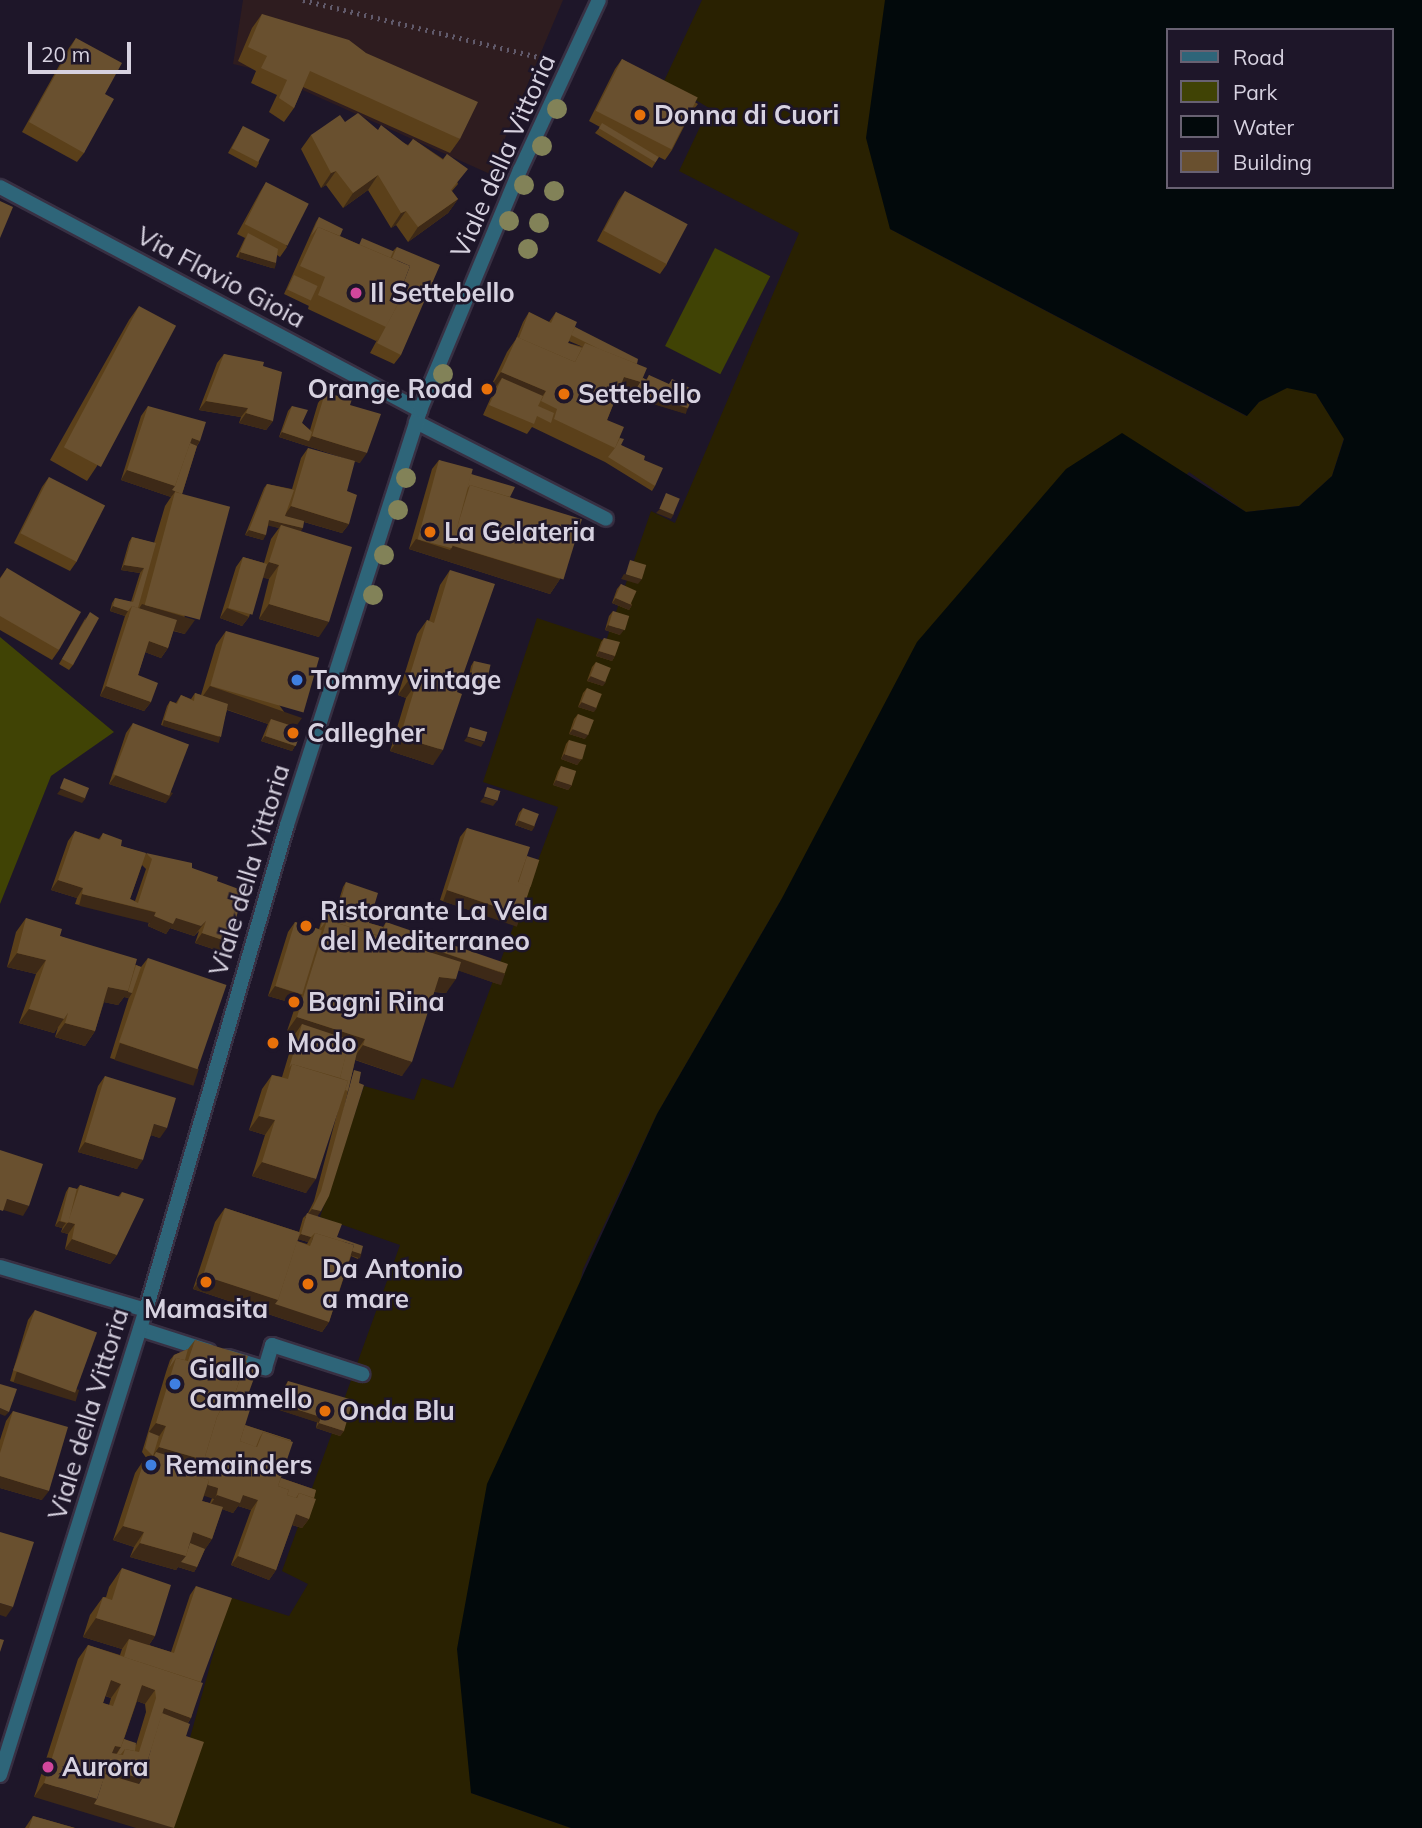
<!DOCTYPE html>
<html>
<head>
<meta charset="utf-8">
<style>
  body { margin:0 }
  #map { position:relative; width:1422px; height:1828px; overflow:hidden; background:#1e1629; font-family:Mulish,sans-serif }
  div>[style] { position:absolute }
  .commercial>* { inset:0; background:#2e1c1f }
  .green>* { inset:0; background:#404305; transform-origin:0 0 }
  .sand>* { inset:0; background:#292101 }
  .water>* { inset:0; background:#02090b }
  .path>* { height:4.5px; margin-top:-2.25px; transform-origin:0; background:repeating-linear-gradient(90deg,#615a6b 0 2px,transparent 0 7px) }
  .roads { filter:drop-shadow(2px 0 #383043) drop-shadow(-2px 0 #383043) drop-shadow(0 2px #383043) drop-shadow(0 -2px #383043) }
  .lane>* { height:14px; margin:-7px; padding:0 7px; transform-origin:7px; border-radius:7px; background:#2e6579 }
  .street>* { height:14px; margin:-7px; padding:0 7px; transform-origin:7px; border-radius:7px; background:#2e6579 }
  .trees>* { width:20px; height:20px; margin:-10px; border-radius:50%; background:#828258 }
  .wall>* { inset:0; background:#5b401a }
  .shaded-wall>* { inset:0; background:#3d2917; transform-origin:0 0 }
  .building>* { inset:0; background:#69502f; transform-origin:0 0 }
  .dots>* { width:19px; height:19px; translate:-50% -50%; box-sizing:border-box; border:4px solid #1e1629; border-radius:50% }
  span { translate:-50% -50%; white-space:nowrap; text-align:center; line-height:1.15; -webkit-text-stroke:5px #1e1629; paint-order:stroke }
  .poi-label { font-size:26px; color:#d7d2e0; font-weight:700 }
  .left { translate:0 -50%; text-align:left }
  .right { translate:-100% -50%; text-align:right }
  .street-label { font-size:26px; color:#d7d2e0 }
  .legend { position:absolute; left:1166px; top:28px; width:228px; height:161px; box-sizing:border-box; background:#1e1629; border:2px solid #686172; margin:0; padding:9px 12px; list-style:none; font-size:21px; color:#d7d2e0 }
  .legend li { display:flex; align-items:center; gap:14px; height:35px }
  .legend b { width:35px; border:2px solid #686172 }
  .scale { position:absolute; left:28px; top:42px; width:103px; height:32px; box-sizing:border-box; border:4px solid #d7d2e0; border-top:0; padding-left:9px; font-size:21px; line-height:24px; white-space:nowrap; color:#d7d2e0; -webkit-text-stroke:5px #1e1629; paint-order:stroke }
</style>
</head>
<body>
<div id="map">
  <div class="commercial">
    <div style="clip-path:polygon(243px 0,563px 0,490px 174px,258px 70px,233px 64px)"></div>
  </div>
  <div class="green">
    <div style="left:715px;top:248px;width:62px;height:110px;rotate:27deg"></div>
    <div style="clip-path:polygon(0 637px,114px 732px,51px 776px,0 904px)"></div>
  </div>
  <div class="sand">
    <div style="clip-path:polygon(702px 0,885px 0,890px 229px,1246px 416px,1259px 402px,1287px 387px,1316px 394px,1344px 438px,1332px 476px,1299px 506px,1246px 512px,1189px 472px,781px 900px,657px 1114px,583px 1269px,471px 1793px,571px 1828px,165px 1828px,229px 1597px,289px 1616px,308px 1584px,282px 1571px,400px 1245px,320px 1217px,364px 1086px,414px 1100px,422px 1078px,453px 1088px,558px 807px,483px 782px,537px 618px,606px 641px,651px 511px,675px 523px,799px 233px,679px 171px,709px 108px,664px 81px)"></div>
  </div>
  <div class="water">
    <div style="clip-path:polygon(evenodd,885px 0,1422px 0,1422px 1828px,571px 1828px,471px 1793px,457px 1649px,487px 1484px,657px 1114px,781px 900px,917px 642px,1066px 469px,1122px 433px,1246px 512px,1299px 506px,1332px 476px,1344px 439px,1316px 394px,1287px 388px,1259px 402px,1247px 416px,890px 229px,866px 138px,885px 0,1168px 30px,1392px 30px,1392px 187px,1168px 187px,1168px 30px)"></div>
  </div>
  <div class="path">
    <div style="left:303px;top:0;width:250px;rotate:13.6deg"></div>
  </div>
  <div class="roads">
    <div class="lane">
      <div style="left:140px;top:1329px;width:72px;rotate:17.7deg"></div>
      <div style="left:228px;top:1357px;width:39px;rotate:17deg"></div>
      <div style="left:265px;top:1368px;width:24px;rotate:-73deg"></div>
      <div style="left:272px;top:1345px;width:95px;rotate:17.9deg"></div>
    </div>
    <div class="street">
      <div style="left:0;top:187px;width:476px;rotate:28deg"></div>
      <div style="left:416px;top:422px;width:213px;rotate:27deg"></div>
      <div style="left:0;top:1267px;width:152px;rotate:16.4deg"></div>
      <div style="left:0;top:1775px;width:487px;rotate:-72.6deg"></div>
      <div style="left:146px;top:1310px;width:505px;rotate:-73.79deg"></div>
      <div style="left:287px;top:825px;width:436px;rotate:-72.2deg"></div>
      <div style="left:420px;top:410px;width:260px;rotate:-67.4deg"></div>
      <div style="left:520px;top:170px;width:187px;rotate:-65.1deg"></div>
    </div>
  </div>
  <div class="trees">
    <div style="left:557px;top:109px"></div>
    <div style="left:542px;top:146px"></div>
    <div style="left:524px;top:185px"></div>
    <div style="left:554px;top:191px"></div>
    <div style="left:509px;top:221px"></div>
    <div style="left:539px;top:223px"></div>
    <div style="left:528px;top:249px"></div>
    <div style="left:443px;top:374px"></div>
    <div style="left:406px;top:478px"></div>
    <div style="left:398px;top:510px"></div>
    <div style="left:384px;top:555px"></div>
    <div style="left:373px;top:595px"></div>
  </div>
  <div class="wall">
    <div style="clip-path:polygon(262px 14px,460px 139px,450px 153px,303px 87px,294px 108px,284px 122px,269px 112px,277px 95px,251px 83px,256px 71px,238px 61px,252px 28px)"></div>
    <div style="clip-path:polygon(76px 38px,105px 94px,84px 153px,77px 162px,22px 132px,69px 48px)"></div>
    <div style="clip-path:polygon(622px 59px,698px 104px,694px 109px,693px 109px,672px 150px,665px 160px,659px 157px,652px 168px,595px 133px,600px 127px,589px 121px,615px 69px)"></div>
    <div style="clip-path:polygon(345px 122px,377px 130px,408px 145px,413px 139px,443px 159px,447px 154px,458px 184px,452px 191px,458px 199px,448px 213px,408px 242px,396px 225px,391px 228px,368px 190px,343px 208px,326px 185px,321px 188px,301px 149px,311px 135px)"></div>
    <div style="clip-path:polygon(243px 126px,259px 163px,256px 168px,228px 153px)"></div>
    <div style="clip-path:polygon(266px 182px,287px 247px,280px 257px,277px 255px,272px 268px,236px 257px,245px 238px,237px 234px,260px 192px)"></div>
    <div style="clip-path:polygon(625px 191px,667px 264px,660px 274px,597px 241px,618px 201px)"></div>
    <div style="clip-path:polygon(319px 217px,340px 236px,358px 244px,393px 251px,397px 247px,401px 355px,394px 364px,370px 353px,377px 340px,376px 341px,308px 309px,309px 305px,309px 306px,284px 294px,316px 222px)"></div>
    <div style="clip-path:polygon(139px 306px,97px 466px,87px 481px,50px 460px,129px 320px)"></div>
    <div style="clip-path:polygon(evenodd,529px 312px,549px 322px,556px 312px,575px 327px,637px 364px,643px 378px,646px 380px,649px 375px,688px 408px,684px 413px,618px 393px,607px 420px,620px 438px,621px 445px,644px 460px,655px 486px,652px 491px,605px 462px,532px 427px,527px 434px,483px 415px,495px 388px,491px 386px,507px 352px,516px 339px,523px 322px,529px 312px,569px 341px,583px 347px,568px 343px,569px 341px)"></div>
    <div style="clip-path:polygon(224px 354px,263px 366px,273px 421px,266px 430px,239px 423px,241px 417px,199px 410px,217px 363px)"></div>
    <div style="clip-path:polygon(325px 393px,350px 405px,360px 463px,279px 437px,288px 411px,292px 406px,302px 423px,310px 430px,318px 403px)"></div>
    <div style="clip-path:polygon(148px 406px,200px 441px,197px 446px,182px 494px,185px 634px,173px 631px,168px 648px,161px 658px,145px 652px,138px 675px,151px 702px,144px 711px,100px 696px,125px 616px,110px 611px,112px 603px,115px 598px,131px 602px,140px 573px,121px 570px,129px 542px,132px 537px,154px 543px,165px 506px,171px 497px,121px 480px,141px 416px)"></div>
    <div style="clip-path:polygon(308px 448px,347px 491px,349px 524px,342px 533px,304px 522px,301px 531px,319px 637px,259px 619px,269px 579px,262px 577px,249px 617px,242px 626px,220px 618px,236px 567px,243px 557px,264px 563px,271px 539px,279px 528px,268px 525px,263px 540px,245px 535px,264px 488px,267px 484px,292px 489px,301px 458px)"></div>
    <div style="clip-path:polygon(439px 460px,471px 474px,510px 497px,560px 579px,550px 594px,409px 549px,432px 469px)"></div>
    <div style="clip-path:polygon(49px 477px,77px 561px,70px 571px,14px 543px,42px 487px)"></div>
    <div style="clip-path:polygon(7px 568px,59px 650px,52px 660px,0 630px,0 578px)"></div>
    <div style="clip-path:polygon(450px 570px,457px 692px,433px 765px,390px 751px,406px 698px,398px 695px,417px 634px,427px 620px,429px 621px,440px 585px)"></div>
    <div style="clip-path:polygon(621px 584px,632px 605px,629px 610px,612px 603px,617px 589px)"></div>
    <div style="clip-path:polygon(613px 611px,620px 635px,605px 630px,609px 616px)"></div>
    <div style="clip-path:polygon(86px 617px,73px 665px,69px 670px,59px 664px)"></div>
    <div style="clip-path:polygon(226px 631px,295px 727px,295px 746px,292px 751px,261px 741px,268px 724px,227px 710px,217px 742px,161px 725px,167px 706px,170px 701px,176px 703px,181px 695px,191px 699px,195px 693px,201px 695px,216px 645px)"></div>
    <div style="clip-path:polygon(604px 638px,615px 656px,612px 661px,596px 656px,601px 642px)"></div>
    <div style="clip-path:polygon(474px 661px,488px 680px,484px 685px,468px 681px,471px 666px)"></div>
    <div style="clip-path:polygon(596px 662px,603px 686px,587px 681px,592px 667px)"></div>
    <div style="clip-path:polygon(587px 688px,594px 712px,578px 707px,583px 693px)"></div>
    <div style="clip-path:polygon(578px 714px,585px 739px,569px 734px,574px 719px)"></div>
    <div style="clip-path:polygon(133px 723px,166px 803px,109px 784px,126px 733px)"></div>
    <div style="clip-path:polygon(569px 740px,581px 760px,577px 765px,561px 759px,566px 744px)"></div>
    <div style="clip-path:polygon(561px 766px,572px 785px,568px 790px,553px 785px,558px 771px)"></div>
    <div style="clip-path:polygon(523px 808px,532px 831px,515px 825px,519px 813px)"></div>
    <div style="clip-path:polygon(467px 828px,527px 856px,530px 885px,521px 915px,514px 925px,440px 900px,460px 837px)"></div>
    <div style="clip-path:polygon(evenodd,75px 831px,99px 839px,103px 833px,121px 846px,192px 868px,217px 881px,229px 942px,222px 952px,195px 943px,199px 931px,194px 936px,170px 928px,166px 934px,148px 926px,149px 922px,75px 904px,77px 898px,51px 890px,68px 841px,75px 831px,142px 865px,146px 869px,135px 901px,130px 899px,142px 865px)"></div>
    <div style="clip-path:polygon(evenodd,346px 882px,369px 923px,383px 927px,386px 922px,505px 974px,498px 984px,458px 970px,446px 993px,434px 992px,402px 1076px,355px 1060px,321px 1211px,317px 1216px,337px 1237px,361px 1254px,358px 1259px,351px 1256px,329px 1322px,322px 1332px,193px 1289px,215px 1222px,225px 1208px,299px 1232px,303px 1218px,308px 1213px,314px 1201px,338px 1110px,306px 1193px,252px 1176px,265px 1135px,249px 1130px,262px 1089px,272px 1075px,282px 1077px,295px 1034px,287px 1031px,296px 1004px,268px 996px,288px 932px,295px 922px,319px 929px,323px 915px,326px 910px,335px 913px,343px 887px,346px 882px,298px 1239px,308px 1242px,307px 1244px,297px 1241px,298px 1239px)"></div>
    <div style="clip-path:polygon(26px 918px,60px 936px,136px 965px,141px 967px,148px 958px,189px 1083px,110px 1058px,129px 997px,129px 998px,124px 997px,118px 1005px,104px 1002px,95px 1031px,85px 1046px,55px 1037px,58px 1027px,54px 1033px,19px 1023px,36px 974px,7px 967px,16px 932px)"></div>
    <div style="clip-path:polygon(105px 1076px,160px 1138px,151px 1135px,137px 1169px,78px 1152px,98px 1086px)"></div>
    <div style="clip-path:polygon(80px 1185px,118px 1197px,122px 1192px,117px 1255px,110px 1264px,65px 1249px,68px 1234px,61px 1232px,63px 1226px,62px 1228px,55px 1226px,66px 1192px,69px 1187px,77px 1189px)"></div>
    <div style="clip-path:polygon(35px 1310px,73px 1400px,10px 1381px,28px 1320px)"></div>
    <div style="clip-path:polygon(evenodd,195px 1340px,246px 1362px,249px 1392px,245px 1425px,291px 1440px,281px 1478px,316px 1490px,309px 1519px,302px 1528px,292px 1525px,276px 1570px,269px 1580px,231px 1565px,251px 1510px,238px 1506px,233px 1513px,222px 1509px,212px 1539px,205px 1549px,197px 1567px,194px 1572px,178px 1567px,176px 1570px,130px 1557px,134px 1547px,113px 1540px,135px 1473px,145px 1458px,147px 1459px,142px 1452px,166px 1372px,170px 1360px,174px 1355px,188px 1349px,195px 1340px,204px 1495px,212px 1498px,210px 1503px,202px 1501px,204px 1495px)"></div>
    <div style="clip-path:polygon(288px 1381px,344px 1431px,340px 1436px,316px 1428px,317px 1422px,277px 1409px,285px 1386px)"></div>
    <div style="clip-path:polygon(13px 1411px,42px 1500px,0 1488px,0 1440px,6px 1421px)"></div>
    <div style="clip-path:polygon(evenodd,122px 1568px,155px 1636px,149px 1645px,171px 1652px,190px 1595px,196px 1586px,201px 1682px,191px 1718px,188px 1723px,186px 1736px,34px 1797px,78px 1659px,88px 1645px,120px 1655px,122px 1649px,83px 1637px,90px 1615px,103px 1597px,106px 1597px,109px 1587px,122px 1568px,105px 1696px,111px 1698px,109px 1705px,103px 1703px,105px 1696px,122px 1568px,137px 1701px,145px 1704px,146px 1712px,136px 1745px,124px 1739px,137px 1701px)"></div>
    <div style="clip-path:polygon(33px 1816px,75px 1828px,25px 1828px)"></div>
  </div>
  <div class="shaded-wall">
    <div style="clip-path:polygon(336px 171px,326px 185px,321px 188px,331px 173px)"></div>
    <div style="clip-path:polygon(378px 175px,368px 190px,343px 208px,353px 193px)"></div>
    <div style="clip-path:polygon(458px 199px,448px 213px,408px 242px,418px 227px)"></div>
    <div style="clip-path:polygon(406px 211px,396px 225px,391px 228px,401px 213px)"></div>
    <div style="left:240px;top:252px;width:38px;height:6px;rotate:17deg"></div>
    <div style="clip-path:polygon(501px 372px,546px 391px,536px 405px,502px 378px,495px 388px,491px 386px)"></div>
    <div style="clip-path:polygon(624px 377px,641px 382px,631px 397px,614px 392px)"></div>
    <div style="left:634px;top:392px;width:56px;height:6px;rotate:17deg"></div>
    <div style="clip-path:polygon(206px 401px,248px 408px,241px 417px,199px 410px)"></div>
    <div style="clip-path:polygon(246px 413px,273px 421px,266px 430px,239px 423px)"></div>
    <div style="clip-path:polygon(282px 432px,309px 441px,312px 436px,367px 453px,360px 463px,279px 437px)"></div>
    <div style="clip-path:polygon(192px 438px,200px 441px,193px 451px,188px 443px)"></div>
    <div style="clip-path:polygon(127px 470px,175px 486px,175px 492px,171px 497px,121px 480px)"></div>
    <div style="clip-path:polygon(291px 506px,349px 524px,342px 533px,284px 516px)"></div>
    <div style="clip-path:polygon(660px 509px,674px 514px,671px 519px,656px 513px)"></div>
    <div style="clip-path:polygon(269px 520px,303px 528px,299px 533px,281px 525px,279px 528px,265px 525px)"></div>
    <div style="clip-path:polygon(249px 530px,266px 535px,263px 540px,245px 535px)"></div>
    <div style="clip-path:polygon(416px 539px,450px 550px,453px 546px,560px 579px,550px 594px,409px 549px)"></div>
    <div style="clip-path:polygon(269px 562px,279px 565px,269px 579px,259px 577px)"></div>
    <div style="clip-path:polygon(124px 565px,144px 568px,140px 573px,121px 570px)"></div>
    <div style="clip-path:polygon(624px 574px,642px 579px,638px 584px,621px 579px)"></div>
    <div style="clip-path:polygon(616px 598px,632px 605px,629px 610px,612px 603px)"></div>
    <div style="clip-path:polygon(142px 604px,195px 620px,185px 634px,128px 617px,136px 613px)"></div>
    <div style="clip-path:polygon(269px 604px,329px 622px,319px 637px,259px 619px)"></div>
    <div style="clip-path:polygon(113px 606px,128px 611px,125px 616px,110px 611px)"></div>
    <div style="clip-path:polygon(227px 608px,249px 617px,242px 626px,220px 618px)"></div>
    <div style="clip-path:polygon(608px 625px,624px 630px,620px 635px,605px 630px)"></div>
    <div style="clip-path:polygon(149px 641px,168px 648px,161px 658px,142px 651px)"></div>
    <div style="clip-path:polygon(599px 651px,615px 656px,612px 661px,596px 656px)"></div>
    <div style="clip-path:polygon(471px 676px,488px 680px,484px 685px,468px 681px)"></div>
    <div style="clip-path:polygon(591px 676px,606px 682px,603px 686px,587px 681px)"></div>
    <div style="clip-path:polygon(408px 681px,416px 684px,406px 698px,398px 695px)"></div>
    <div style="clip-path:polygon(106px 686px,151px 702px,144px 711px,100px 696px)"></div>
    <div style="clip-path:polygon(210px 686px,302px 718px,292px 732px,271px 719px,268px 724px,200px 700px)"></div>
    <div style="clip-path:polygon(582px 702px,597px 708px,594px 712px,578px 707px)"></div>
    <div style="left:164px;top:720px;width:59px;height:6px;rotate:17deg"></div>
    <div style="clip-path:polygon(573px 729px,589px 734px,585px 739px,569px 734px)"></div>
    <div style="clip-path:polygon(265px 736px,295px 746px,292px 751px,261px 741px)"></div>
    <div style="clip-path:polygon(400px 737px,443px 750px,433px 765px,390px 751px)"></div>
    <div style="clip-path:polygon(467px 737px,484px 742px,481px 747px,464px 741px)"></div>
    <div style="clip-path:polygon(564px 754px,581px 760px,577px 765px,561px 759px)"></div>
    <div style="clip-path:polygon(116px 775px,173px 793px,166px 803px,109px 784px)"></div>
    <div style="clip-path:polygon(556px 780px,572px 785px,568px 790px,553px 785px)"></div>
    <div style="clip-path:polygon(61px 789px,86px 798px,82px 803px,57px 794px)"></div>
    <div style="clip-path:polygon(484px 797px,497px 801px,493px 806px,480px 802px)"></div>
    <div style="clip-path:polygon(519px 820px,535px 826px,532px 831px,515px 825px)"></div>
    <div style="clip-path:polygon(58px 880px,83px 888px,77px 898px,51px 890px)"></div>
    <div style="left:447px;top:890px;width:78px;height:12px;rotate:19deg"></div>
    <div style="left:82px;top:894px;width:76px;height:12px;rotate:14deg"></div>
    <div style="clip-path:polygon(154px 916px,176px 918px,206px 921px,194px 936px,170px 928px,166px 934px,148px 926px)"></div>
    <div style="left:383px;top:932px;width:129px;height:12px;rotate:19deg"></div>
    <div style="clip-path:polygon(202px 933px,229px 942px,222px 952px,195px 943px)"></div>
    <div style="clip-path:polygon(17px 953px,46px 960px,36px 974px,7px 967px)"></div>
    <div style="clip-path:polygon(439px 977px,456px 979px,446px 993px,429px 991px)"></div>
    <div style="clip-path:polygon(275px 986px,302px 995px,296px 1004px,268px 996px)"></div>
    <div style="clip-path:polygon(108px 987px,128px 991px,132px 993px,129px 998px,124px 997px,118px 1005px,98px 1001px)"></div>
    <div style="clip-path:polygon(29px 1009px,68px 1013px,54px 1033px,19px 1023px)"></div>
    <div style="clip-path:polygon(297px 1017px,365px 1039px,355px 1053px,302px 1024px,295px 1034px,287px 1031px)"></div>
    <div style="clip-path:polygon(65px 1023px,95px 1031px,85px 1046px,55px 1037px)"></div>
    <div style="left:120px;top:1043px;width:83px;height:18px;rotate:18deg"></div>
    <div style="clip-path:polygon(363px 1045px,412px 1062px,402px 1076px,353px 1059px)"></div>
    <div style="clip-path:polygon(259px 1116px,275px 1120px,265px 1135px,249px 1130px)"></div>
    <div style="clip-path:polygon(154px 1124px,167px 1128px,160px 1138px,147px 1134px)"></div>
    <div style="clip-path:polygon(85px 1142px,143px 1160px,137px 1169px,78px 1152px)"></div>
    <div style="clip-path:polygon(262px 1162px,316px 1179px,306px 1193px,252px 1176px)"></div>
    <div style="clip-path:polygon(7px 1199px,29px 1206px,23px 1216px,0 1209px)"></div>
    <div style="clip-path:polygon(312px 1209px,321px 1211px,314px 1221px,305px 1218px)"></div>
    <div style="clip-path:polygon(59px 1221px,66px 1223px,62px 1228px,55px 1226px)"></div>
    <div style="clip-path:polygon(68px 1222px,75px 1224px,68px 1234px,61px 1232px)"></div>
    <div style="clip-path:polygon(301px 1234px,311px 1237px,308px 1242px,297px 1239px)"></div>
    <div style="left:313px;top:1238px;width:51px;height:5px;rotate:18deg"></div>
    <div style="clip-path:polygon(72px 1239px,117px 1255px,110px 1264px,65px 1249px)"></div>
    <div style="clip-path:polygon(203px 1275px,278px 1300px,329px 1322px,322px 1332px,193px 1289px)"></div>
    <div style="left:17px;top:1371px;width:65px;height:12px;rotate:17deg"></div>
    <div style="left:280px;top:1404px;width:43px;height:6px;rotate:18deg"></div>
    <div style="clip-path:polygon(0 1408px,9px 1412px,5px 1416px,0 1414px)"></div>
    <div style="clip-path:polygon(156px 1423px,166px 1426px,156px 1441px,149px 1432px)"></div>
    <div style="clip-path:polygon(319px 1423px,344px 1431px,340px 1436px,316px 1428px)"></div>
    <div style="clip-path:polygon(159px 1447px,204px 1460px,194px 1475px,156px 1452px,149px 1461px)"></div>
    <div style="left:151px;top:1466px;width:71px;height:12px;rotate:18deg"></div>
    <div style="clip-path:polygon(0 1476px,49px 1491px,42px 1500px,0 1488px)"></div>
    <div style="clip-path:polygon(217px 1495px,243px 1495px,258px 1500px,251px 1510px,238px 1506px,233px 1513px,210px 1505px)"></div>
    <div style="clip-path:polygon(296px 1514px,309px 1519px,302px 1528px,289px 1524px)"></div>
    <div style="clip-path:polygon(123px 1526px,144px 1532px,134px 1547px,113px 1540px)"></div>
    <div style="clip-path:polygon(193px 1532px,212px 1539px,202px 1554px,185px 1547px)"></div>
    <div style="clip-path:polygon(140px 1543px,186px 1556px,197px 1567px,194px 1572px,178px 1567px,176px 1570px,130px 1557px)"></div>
    <div style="clip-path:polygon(238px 1556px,276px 1570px,269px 1580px,231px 1565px)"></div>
    <div style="clip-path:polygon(0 1603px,13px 1607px,6px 1617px,0 1615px)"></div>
    <div style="clip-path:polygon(96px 1618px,155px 1636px,142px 1655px,129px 1639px,122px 1649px,83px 1637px)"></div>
    <div style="clip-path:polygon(111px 1680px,121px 1684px,111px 1698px,101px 1694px)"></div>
    <div style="clip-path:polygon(142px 1685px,155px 1690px,145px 1704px,132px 1699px)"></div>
    <div style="clip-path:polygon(164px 1708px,191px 1718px,181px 1732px,160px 1713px)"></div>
    <div style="clip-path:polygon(115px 1746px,121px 1747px,111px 1762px,108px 1755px)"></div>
    <div style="clip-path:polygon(107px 1769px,142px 1779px,132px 1794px,100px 1784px)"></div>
    <div style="clip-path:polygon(44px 1783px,97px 1799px,174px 1828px,136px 1828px,34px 1797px)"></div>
  </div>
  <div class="building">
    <div style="clip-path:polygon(262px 14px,349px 40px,366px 53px,478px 102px,460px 139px,310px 71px,294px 108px,279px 98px,287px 80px,261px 68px,267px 56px,248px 47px)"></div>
    <div style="clip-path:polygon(76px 38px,122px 63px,105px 94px,114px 99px,84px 153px,29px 122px)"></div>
    <div style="left:622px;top:59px;width:85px;height:58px;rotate:27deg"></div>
    <div style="clip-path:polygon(358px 113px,378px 130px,381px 125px,408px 146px,413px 139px,443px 160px,447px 154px,468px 169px,451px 190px,458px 199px,418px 227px,406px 211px,401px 213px,378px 175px,353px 193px,336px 171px,331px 173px,311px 135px,340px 115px,345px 122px)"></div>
    <div style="left:602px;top:123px;width:66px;height:6px;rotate:31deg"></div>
    <div style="left:243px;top:126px;width:30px;height:25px;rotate:27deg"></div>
    <div style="left:266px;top:182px;width:48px;height:47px;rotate:27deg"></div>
    <div style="left:625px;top:191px;width:71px;height:45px;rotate:28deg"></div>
    <div style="clip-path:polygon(0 201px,13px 207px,0 238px)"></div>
    <div style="clip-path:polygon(319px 217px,343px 229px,340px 236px,318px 227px,311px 236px)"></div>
    <div style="clip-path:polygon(318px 227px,410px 266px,402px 287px,406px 289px,386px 327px,318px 295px,325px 277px,300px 266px)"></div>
    <div style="clip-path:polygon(248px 233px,278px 249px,276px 263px,240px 252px)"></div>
    <div style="left:362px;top:238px;width:34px;height:7px;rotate:23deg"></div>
    <div style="clip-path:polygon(397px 247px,440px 265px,401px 355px,377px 343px,406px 289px,402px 287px,410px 266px,392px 258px)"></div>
    <div style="left:294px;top:275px;width:26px;height:16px;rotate:25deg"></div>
    <div style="left:139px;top:306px;width:42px;height:160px;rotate:28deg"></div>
    <div style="clip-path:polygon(529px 312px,551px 323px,556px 312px,577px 322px,568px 343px,582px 348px,575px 362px,519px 338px)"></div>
    <div style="clip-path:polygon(575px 327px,638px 359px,637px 364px,599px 349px,571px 335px)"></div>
    <div style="clip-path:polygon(517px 337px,575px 362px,585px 343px,647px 368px,641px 382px,624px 377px,607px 420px,624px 427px,615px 448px,554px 419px,557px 409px,541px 401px,546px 391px,501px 372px)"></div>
    <div style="clip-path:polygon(224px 354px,264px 362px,263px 366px,282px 372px,273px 421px,246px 413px,248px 408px,206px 401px)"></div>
    <div style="clip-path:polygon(649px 375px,669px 384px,672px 379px,696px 391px,688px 408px,634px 392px,643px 378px,647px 380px)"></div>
    <div style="clip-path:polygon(502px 378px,543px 396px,538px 406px,554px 413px,551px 423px,537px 416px,534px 424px,489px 405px)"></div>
    <div style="clip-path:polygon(325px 393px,352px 399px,350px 405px,381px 414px,367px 453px,312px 436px)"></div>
    <div style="clip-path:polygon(148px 406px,206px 422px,200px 441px,192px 438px,175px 486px,127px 470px)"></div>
    <div style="clip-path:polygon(292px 406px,308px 410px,302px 423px,312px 432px,309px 441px,282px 432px)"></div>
    <div style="clip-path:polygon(620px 438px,624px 439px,621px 445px,645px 456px,644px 460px,663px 468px,655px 486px,608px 457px,615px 448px)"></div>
    <div style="clip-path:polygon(190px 443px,197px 446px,182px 494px,172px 490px,175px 486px)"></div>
    <div style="clip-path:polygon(308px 448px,355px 461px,347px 491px,357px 495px,349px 524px,291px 506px)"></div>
    <div style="left:439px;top:460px;width:35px;height:82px;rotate:15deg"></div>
    <div style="clip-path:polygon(471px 474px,515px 487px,510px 497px,470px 485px,467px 489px)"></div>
    <div style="left:49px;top:477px;width:63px;height:63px;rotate:27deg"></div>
    <div style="clip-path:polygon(267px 484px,294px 490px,285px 516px,304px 521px,303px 528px,269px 520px,266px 535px,249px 530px)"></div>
    <div style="left:470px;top:485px;width:117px;height:63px;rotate:17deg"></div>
    <div style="left:175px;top:492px;width:57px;height:117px;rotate:15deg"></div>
    <div style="left:666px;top:493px;width:15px;height:17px;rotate:23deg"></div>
    <div style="clip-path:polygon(281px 525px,352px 547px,329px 622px,269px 604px,279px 565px,269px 562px)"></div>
    <div style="clip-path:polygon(132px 537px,156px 543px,138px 608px,132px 606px,128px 611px,113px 606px,115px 598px,133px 602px,144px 568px,124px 565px)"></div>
    <div style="left:243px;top:557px;width:25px;height:53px;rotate:16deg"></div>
    <div style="left:630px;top:560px;width:17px;height:15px;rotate:17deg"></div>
    <div style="clip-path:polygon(7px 568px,81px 612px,59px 650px,0 616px,0 579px)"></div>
    <div style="clip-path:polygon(450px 570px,495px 584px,457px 692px,462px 694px,443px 750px,400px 737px,416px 684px,408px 681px,427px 620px,434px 623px)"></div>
    <div style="left:621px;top:584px;width:17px;height:15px;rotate:24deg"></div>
    <div style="clip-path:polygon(132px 606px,177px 620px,168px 648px,149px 641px,138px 675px,158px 683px,151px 702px,106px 686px)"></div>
    <div style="left:613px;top:611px;width:17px;height:15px;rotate:17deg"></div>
    <div style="clip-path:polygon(90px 612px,99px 618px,73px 665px,62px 659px)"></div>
    <div style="left:226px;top:631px;width:97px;height:57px;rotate:16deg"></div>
    <div style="clip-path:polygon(604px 638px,620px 642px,615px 656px,599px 651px)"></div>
    <div style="left:474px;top:661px;width:17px;height:15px;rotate:13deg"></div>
    <div style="left:596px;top:662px;width:16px;height:15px;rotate:22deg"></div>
    <div style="left:587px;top:688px;width:16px;height:15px;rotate:22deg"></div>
    <div style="clip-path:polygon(195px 693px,228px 704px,221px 737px,164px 720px,170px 701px,177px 704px,181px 695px,194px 701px)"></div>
    <div style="left:578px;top:714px;width:17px;height:16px;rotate:21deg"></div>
    <div style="left:271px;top:719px;width:32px;height:18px;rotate:18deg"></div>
    <div style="left:133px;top:723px;width:60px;height:55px;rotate:21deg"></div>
    <div style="left:470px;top:727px;width:18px;height:10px;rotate:16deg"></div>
    <div style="left:569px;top:740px;width:18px;height:15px;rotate:16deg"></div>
    <div style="left:561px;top:766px;width:16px;height:15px;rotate:18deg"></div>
    <div style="left:64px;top:778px;width:27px;height:11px;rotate:22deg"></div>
    <div style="left:487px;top:787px;width:14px;height:10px;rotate:17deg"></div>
    <div style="left:523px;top:808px;width:17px;height:13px;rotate:21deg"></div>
    <div style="clip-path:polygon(467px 828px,530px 847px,518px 882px,531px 885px,521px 915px,447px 890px)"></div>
    <div style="clip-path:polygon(75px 831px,100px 840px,103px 833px,122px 840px,121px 846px,146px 853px,130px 899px,138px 903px,152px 859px,146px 853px,192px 863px,192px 868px,218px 877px,217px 881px,244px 891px,229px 942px,202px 933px,206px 921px,201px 926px,176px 918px,173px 924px,154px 916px,156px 912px,82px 894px,83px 888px,58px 880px)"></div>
    <div style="left:527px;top:856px;width:13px;height:28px;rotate:18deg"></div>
    <div style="clip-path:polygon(346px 882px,378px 893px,369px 923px,383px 927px,380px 936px,327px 920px,320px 929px,326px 910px,337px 913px)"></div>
    <div style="clip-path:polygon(26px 918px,62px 929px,60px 936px,137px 959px,128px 991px,108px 987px,95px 1031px,65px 1023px,68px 1013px,64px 1019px,29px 1009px,46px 960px,17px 953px)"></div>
    <div style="clip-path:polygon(327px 920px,461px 962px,456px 979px,439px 977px,412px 1062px,363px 1045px,365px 1039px,297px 1017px)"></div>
    <div style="left:295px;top:922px;width:28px;height:67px;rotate:17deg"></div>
    <div style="left:386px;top:922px;width:129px;height:10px;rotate:19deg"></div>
    <div style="left:148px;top:958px;width:83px;height:89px;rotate:19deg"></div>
    <div style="clip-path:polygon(136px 965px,141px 967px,132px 993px,128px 992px)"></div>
    <div style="clip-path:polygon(302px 1024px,350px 1040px,340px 1078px,292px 1064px,289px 1068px)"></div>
    <div style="clip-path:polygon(348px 1046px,358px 1048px,348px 1091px,345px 1090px,348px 1081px,340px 1078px)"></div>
    <div style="clip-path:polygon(292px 1064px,348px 1081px,316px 1179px,262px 1162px,275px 1120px,259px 1116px,272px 1075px,288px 1079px)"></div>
    <div style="clip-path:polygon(354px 1070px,361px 1072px,359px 1083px,364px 1085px,329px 1196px,321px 1211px,312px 1209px,321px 1191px)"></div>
    <div style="clip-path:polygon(105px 1076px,176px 1098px,167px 1128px,154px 1124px,143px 1160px,85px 1142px)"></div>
    <div style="clip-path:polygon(0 1150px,43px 1164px,29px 1206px,7px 1199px,3px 1211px,0 1210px)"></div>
    <div style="clip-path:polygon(80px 1185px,120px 1197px,122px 1192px,144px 1199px,117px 1255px,72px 1239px,75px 1224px,68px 1222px)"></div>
    <div style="left:69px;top:1187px;width:8px;height:35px;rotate:14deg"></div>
    <div style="left:225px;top:1208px;width:79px;height:71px;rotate:18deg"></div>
    <div style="clip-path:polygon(307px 1213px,342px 1224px,337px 1237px,363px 1246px,361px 1254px,352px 1251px,354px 1245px,315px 1233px,311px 1237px,301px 1234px)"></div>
    <div style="clip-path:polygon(315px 1233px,354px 1245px,329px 1322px,275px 1304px,278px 1300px,297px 1241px,310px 1246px)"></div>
    <div style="left:35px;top:1310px;width:66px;height:64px;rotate:20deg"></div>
    <div style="clip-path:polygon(195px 1340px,248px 1356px,232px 1402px,226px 1399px,217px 1417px,204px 1460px,159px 1447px,166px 1426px,156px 1423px,176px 1358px,188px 1361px)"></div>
    <div style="clip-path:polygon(188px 1349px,185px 1360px,176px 1358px,169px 1368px,174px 1355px)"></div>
    <div style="clip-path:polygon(246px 1362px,257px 1370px,249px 1392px,255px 1394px,240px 1441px,257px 1447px,263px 1432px,293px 1442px,278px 1486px,289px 1490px,287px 1495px,297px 1498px,299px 1493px,316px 1499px,309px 1519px,296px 1514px,276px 1570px,238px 1556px,258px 1500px,243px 1495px,240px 1503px,217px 1495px,218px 1488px,208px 1485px,209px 1480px,152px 1461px,156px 1452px,200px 1465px,204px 1460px,217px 1417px,224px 1404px,229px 1406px,232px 1402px)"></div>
    <div style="clip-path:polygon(288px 1381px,353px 1400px,344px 1431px,319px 1423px,321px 1417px,280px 1404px)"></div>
    <div style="clip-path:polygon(0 1384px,17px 1389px,9px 1412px,0 1408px)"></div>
    <div style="clip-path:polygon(13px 1411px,68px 1427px,49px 1491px,0 1476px,0 1453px)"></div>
    <div style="clip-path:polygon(245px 1425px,291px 1440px,291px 1441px,263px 1432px,260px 1437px,256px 1447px,240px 1441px)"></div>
    <div style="clip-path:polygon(149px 1432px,159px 1436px,153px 1456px,145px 1448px)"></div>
    <div style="clip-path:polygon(145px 1458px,209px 1480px,202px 1501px,223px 1507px,212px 1539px,193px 1532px,186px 1556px,140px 1543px,144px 1532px,123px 1526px)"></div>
    <div style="clip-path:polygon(281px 1478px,316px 1490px,314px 1498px,299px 1493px,296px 1498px,287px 1495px,289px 1490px,278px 1486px)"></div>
    <div style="clip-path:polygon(0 1532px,34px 1542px,13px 1607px,0 1603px)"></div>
    <div style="clip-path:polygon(190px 1543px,205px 1549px,197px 1567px,181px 1562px,186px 1556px)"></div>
    <div style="clip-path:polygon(122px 1568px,171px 1585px,155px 1636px,96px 1618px,103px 1597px,112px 1600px)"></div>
    <div style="clip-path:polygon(196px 1586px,232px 1598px,201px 1682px,124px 1657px,129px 1639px,174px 1653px)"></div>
    <div style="clip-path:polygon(0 1639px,4px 1640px,0 1652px)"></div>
    <div style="clip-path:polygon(evenodd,88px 1645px,203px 1683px,191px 1718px,164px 1708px,142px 1779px,107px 1769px,97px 1799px,44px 1783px,88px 1645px,111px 1680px,121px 1684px,113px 1706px,103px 1703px,111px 1680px,88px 1645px,142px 1685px,155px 1690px,156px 1698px,139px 1752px,125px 1749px,123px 1755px,112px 1753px,115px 1746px,121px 1747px,142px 1685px)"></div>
    <div style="clip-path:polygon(162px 1713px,190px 1724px,186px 1736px,204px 1742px,174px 1828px,94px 1804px,97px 1799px,105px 1774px,139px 1784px,142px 1779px)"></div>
    <div style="clip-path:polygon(124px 1739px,136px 1743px,135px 1751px,125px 1749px,121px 1754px,117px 1754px,121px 1747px)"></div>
    <div style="clip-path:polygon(33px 1816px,75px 1828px,29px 1828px)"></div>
  </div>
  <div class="dots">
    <div style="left:640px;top:115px;background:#e8710a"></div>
    <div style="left:356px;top:293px;background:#d1479c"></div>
    <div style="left:487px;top:389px;background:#e8710a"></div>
    <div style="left:564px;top:394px;background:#e8710a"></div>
    <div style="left:430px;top:532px;background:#e8710a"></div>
    <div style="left:297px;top:680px;background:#3f7fe0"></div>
    <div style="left:293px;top:733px;background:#e8710a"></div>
    <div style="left:306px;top:926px;background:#e8710a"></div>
    <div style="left:294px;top:1002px;background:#e8710a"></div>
    <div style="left:273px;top:1043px;background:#e8710a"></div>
    <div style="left:206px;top:1282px;background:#e8710a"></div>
    <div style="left:308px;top:1284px;background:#e8710a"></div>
    <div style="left:175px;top:1384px;background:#3f7fe0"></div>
    <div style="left:325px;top:1411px;background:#e8710a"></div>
    <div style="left:151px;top:1465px;background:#3f7fe0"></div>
    <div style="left:48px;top:1767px;background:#d1479c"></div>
  </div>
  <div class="poi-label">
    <span class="left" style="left:654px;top:115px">Donna di Cuori</span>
    <span class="left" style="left:370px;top:293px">Il Settebello</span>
    <span class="right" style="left:473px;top:389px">Orange Road</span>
    <span class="left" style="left:578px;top:394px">Settebello</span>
    <span class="left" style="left:444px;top:532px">La Gelateria</span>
    <span class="left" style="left:311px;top:680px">Tommy vintage</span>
    <span class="left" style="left:307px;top:733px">Callegher</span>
    <span class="left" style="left:320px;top:926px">Ristorante La Vela<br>del Mediterraneo</span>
    <span class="left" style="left:308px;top:1002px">Bagni Rina</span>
    <span class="left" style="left:287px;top:1043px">Modo</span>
    <span class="left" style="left:322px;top:1284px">Da Antonio<br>a mare</span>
    <span style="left:206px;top:1309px">Mamasita</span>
    <span class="left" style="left:189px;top:1384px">Giallo<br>Cammello</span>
    <span class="left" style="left:339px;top:1411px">Onda Blu</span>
    <span class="left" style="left:165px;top:1465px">Remainders</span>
    <span class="left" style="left:62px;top:1767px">Aurora</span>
  </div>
  <div class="street-label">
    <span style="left:503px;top:156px;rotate:-66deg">Viale della Vittoria</span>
    <span style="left:221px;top:277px;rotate:28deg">Via Flavio Gioia</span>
    <span style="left:249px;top:870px;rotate:-73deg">Viale della Vittoria</span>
    <span style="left:88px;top:1414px;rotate:-73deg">Viale della Vittoria</span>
  </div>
  <ul class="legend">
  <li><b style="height:9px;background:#2e6579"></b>Road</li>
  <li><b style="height:19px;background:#404305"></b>Park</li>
  <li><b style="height:19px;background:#02090b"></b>Water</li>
  <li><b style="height:19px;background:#69502f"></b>Building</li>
  </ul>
  <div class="scale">20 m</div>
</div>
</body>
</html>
